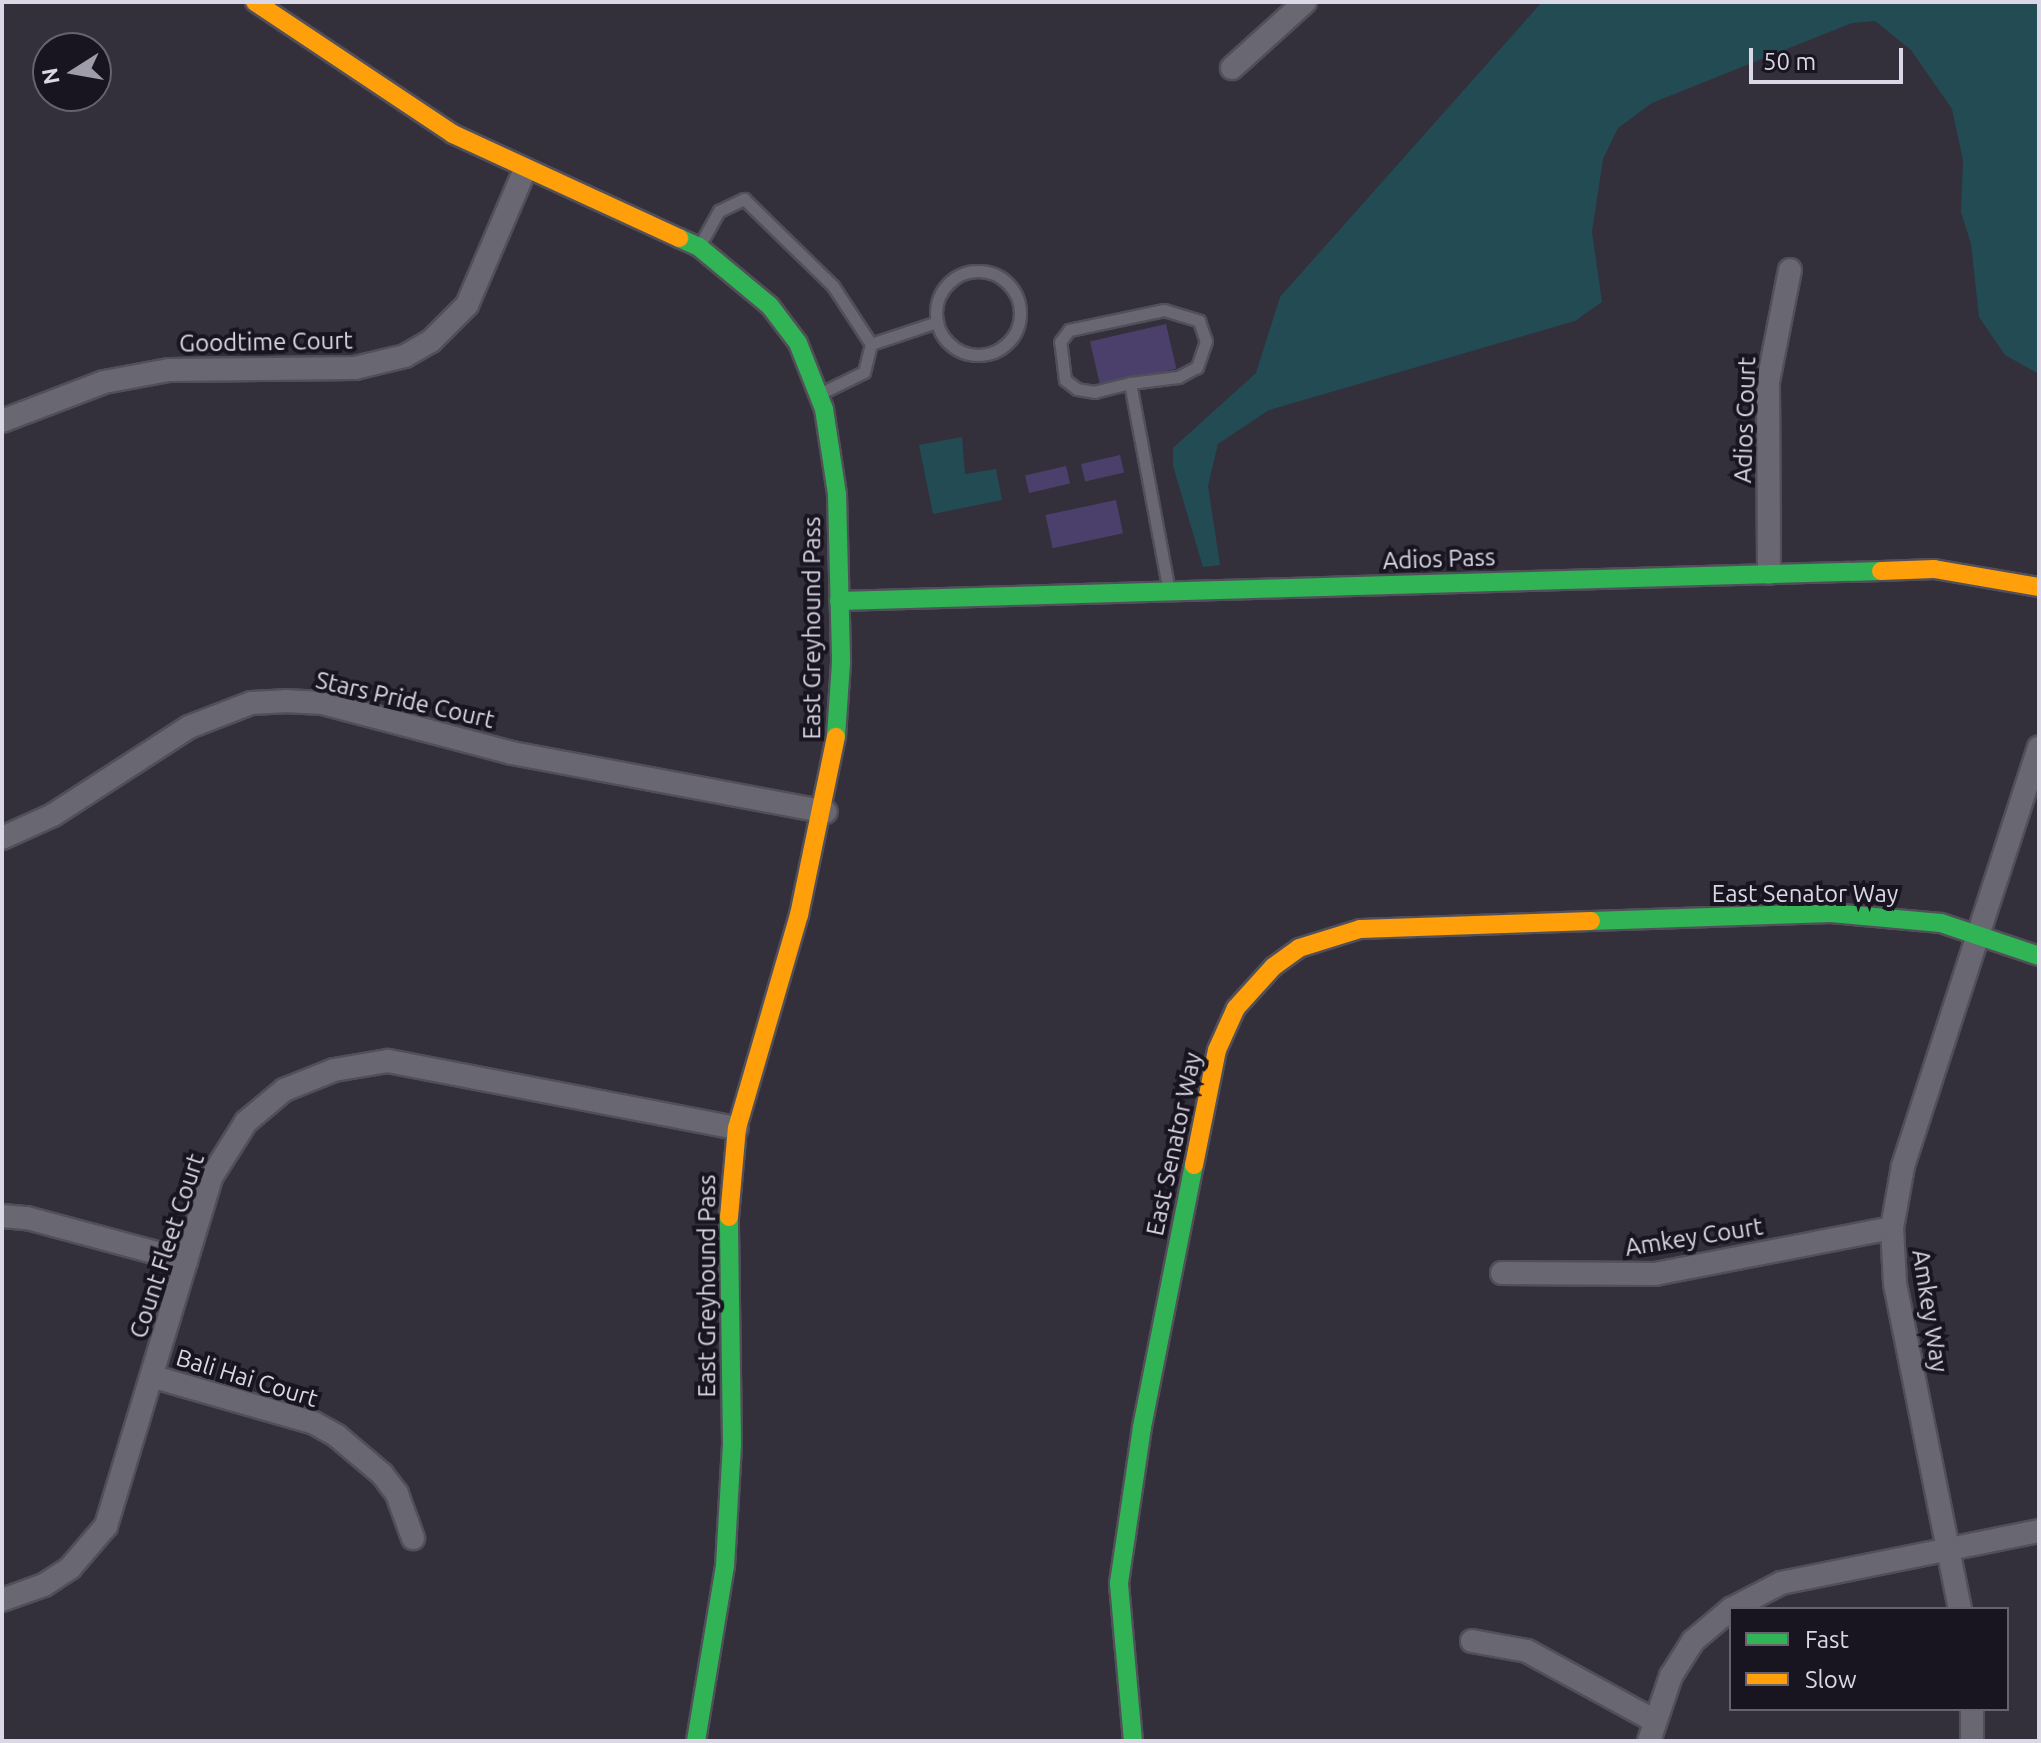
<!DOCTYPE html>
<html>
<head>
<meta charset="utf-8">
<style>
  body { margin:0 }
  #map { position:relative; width:2041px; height:1743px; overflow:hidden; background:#33303c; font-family:Ubuntu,sans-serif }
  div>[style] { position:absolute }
  .green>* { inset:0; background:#4b406b; transform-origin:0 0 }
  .water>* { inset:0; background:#224b53 }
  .roads { filter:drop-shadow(2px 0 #514f59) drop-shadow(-2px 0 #514f59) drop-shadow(0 2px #514f59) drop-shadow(0 -2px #514f59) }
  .lane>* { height:11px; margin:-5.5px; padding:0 5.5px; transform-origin:5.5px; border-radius:5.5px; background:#696771 }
  .lane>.ring { margin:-5.5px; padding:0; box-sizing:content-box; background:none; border:11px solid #696771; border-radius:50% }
  .street>* { height:22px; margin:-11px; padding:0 11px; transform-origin:11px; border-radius:11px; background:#696771 }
  .fast>* { height:18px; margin:-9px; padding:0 9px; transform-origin:9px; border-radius:9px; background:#30b455 }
  .slow>* { height:18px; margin:-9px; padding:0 9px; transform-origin:9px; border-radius:9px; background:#ff9f0a }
  span { translate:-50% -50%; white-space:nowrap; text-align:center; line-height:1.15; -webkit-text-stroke:8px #181520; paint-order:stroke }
  .street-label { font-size:24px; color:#dad7e6 }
  .frame { position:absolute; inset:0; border:4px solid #dad7e6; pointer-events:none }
  .legend { position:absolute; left:1729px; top:1607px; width:280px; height:104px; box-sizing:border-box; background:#181520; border:2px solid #66636f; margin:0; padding:10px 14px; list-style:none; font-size:24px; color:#dad7e6 }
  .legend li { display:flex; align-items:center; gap:16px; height:40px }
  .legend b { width:40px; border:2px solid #66636f }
  .north { position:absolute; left:32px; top:32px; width:80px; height:80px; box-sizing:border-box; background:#181520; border:2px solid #66636f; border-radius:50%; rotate:259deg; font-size:22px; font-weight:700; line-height:32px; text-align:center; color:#dad7e6 }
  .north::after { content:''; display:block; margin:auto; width:28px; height:36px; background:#a09daa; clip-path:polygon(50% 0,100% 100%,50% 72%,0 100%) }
  .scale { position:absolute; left:1749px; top:48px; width:154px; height:36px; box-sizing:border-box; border:4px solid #dad7e6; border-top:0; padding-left:10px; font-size:24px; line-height:28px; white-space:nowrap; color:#dad7e6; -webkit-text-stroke:6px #181520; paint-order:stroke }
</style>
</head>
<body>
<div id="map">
  <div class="green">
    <div style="left:1166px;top:324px;width:46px;height:78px;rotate:77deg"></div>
    <div style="left:1120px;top:455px;width:18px;height:40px;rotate:77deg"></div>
    <div style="left:1066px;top:466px;width:18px;height:42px;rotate:77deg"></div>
    <div style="left:1116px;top:500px;width:34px;height:72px;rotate:78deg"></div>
  </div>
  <div class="water">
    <div style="clip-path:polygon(1542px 2px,2039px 2px,2039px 374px,2005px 355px,1979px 317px,1971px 244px,1961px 212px,1963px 160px,1952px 109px,1911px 50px,1875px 21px,1852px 23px,1652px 103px,1618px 128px,1603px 159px,1592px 232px,1602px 302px,1575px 321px,1269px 410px,1218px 444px,1208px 486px,1220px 565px,1203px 567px,1173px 466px,1173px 448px,1256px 373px,1280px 297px)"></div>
    <div style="clip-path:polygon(962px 437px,965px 474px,996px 469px,1002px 500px,933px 514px,919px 445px)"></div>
  </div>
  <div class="roads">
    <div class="lane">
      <div style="left:701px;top:243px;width:37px;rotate:-61deg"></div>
      <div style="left:719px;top:211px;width:28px;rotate:-26deg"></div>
      <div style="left:744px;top:199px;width:124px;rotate:44.3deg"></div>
      <div style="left:833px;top:286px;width:69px;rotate:56.8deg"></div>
      <div style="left:871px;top:344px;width:29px;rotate:104deg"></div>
      <div style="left:864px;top:372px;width:50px;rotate:153.9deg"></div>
      <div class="ring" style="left:936px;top:271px;width:73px;height:73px"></div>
      <div style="left:871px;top:344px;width:70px;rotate:-18.4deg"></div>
      <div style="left:1130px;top:383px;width:36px;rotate:166deg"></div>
      <div style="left:1095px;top:392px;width:18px;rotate:-171deg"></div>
      <div style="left:1077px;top:389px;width:15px;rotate:-143deg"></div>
      <div style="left:1065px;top:380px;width:38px;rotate:-97deg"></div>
      <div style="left:1060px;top:342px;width:15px;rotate:-53deg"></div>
      <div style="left:1069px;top:330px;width:97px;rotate:-11.9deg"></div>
      <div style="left:1164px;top:310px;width:37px;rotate:17deg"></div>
      <div style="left:1199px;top:321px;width:21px;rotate:71deg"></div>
      <div style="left:1206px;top:341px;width:28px;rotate:109deg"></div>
      <div style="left:1197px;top:367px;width:21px;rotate:152deg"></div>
      <div style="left:1178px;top:377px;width:48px;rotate:172.9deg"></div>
      <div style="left:1130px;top:383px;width:208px;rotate:79.4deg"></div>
    </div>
    <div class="street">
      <div style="left:1232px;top:68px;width:98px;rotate:-42.1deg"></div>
      <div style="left:2px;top:421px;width:109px;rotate:-20.9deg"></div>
      <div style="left:104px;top:382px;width:66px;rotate:-10.5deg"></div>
      <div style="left:169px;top:370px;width:186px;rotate:-0.6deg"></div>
      <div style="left:355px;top:368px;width:51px;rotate:-13.5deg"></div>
      <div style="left:405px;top:356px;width:30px;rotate:-30deg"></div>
      <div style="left:431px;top:341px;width:51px;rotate:-45deg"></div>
      <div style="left:467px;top:305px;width:147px;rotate:-66.8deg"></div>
      <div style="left:1769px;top:573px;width:191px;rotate:-90.3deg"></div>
      <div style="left:1768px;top:382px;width:114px;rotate:-78.9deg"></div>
      <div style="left:2px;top:838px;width:56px;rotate:-24.3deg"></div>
      <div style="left:53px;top:815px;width:162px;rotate:-32.9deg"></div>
      <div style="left:189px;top:727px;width:66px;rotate:-21.2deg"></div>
      <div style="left:251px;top:703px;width:34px;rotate:-3deg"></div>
      <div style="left:285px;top:701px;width:38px;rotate:3deg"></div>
      <div style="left:323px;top:703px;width:196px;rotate:14.8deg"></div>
      <div style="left:512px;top:753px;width:319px;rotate:10.6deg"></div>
      <div style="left:2px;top:1216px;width:25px;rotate:5deg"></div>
      <div style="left:27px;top:1218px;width:165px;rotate:15.1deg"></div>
      <div style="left:1502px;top:1273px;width:153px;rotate:0.4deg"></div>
      <div style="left:1655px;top:1274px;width:241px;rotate:-11deg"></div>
      <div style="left:154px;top:1377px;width:166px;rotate:16deg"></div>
      <div style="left:314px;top:1423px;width:26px;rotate:29deg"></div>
      <div style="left:337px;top:1436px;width:59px;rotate:40.2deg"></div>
      <div style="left:382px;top:1474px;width:25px;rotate:53deg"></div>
      <div style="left:397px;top:1494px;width:47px;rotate:70deg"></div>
      <div style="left:2px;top:1600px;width:45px;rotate:-19.7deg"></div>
      <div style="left:44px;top:1585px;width:31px;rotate:-33deg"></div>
      <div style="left:70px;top:1568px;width:55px;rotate:-49.4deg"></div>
      <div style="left:106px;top:1526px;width:366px;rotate:-73.2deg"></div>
      <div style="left:212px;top:1176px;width:64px;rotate:-57.8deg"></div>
      <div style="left:246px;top:1122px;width:50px;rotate:-40.1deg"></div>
      <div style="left:284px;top:1090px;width:54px;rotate:-21.8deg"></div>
      <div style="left:334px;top:1070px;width:55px;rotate:-9.5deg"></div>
      <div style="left:388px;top:1061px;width:355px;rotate:10.9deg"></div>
      <div style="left:1731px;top:1609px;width:56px;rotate:-27.5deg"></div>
      <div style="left:1781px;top:1583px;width:263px;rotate:-11.4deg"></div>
      <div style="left:1960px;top:1609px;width:332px;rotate:-101.3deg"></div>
      <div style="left:1895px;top:1283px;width:55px;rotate:-93.1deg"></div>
      <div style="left:1892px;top:1228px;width:63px;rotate:-79.9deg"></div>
      <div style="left:1903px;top:1166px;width:440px;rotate:-72deg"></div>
      <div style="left:1472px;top:1641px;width:56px;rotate:10.3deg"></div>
      <div style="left:1527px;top:1651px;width:146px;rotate:28.7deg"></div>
      <div style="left:1972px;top:1709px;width:32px;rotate:90deg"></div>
      <div style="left:1649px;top:1741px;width:69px;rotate:-71.3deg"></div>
      <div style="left:1671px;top:1676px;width:41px;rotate:-57.8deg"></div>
      <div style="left:1693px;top:1641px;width:50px;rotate:-40.1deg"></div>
    </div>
    <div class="fast">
      <div style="left:679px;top:238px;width:22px;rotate:24deg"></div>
      <div style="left:699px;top:247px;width:92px;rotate:39.7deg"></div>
      <div style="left:770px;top:306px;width:46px;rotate:52.9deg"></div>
      <div style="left:798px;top:343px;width:71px;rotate:68.5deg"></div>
      <div style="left:824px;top:409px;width:86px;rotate:81.3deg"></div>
      <div style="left:837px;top:494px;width:169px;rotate:88.6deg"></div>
      <div style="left:841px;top:663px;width:74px;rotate:93.9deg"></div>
      <div style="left:839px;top:601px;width:1042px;rotate:-1.65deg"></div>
      <div style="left:1591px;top:921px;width:240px;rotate:-1.9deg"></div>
      <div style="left:1831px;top:913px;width:110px;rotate:5.2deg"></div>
      <div style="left:1941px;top:923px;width:103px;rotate:18.6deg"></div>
      <div style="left:696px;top:1741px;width:177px;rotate:-80.6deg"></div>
      <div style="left:725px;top:1566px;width:123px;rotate:-86.7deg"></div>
      <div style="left:732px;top:1443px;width:226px;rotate:-90.8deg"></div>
      <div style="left:1133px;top:1741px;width:159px;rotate:-95.1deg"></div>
      <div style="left:1119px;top:1583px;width:158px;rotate:-81.6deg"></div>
      <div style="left:1142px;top:1427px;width:267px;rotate:-78.8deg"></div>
    </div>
    <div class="slow">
      <div style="left:255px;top:2px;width:238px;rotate:33.7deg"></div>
      <div style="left:453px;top:134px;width:249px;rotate:24.7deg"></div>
      <div style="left:1881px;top:571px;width:53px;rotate:-2.2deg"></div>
      <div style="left:1934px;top:569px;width:107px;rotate:9.7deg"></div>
      <div style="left:1194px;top:1165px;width:117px;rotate:-78.7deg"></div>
      <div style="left:1217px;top:1050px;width:46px;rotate:-65.7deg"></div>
      <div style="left:1236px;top:1008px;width:55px;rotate:-47.9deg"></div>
      <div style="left:1273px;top:967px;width:32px;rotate:-36deg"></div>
      <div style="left:1299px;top:948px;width:64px;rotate:-17.3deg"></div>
      <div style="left:1360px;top:929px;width:231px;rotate:-2deg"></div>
      <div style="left:729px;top:1217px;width:89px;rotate:-84.9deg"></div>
      <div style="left:737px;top:1128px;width:222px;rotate:-73.8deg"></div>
      <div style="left:799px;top:915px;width:182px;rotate:-78.3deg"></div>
    </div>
  </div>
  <div class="street-label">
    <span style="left:266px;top:342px;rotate:-1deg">Goodtime Court</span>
    <span style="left:1745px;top:420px;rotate:-88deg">Adios Court</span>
    <span style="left:1439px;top:559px;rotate:-2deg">Adios Pass</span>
    <span style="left:812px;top:628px;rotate:-90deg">East Greyhound Pass</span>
    <span style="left:405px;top:700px;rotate:13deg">Stars Pride Court</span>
    <span style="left:1805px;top:894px">East Senator Way</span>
    <span style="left:1174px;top:1144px;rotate:-78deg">East Senator Way</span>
    <span style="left:1694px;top:1237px;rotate:-9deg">Amkey Court</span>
    <span style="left:167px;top:1246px;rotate:-72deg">Count Fleet Court</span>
    <span style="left:707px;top:1286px;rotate:-90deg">East Greyhound Pass</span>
    <span style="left:1930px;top:1311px;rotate:81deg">Amkey Way</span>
    <span style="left:247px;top:1378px;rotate:17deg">Bali Hai Court</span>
  </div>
  <div class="frame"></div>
  <ul class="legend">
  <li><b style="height:10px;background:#30b455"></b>Fast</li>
  <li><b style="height:10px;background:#ff9f0a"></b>Slow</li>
  </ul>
  <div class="north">N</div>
  <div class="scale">50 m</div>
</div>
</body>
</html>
